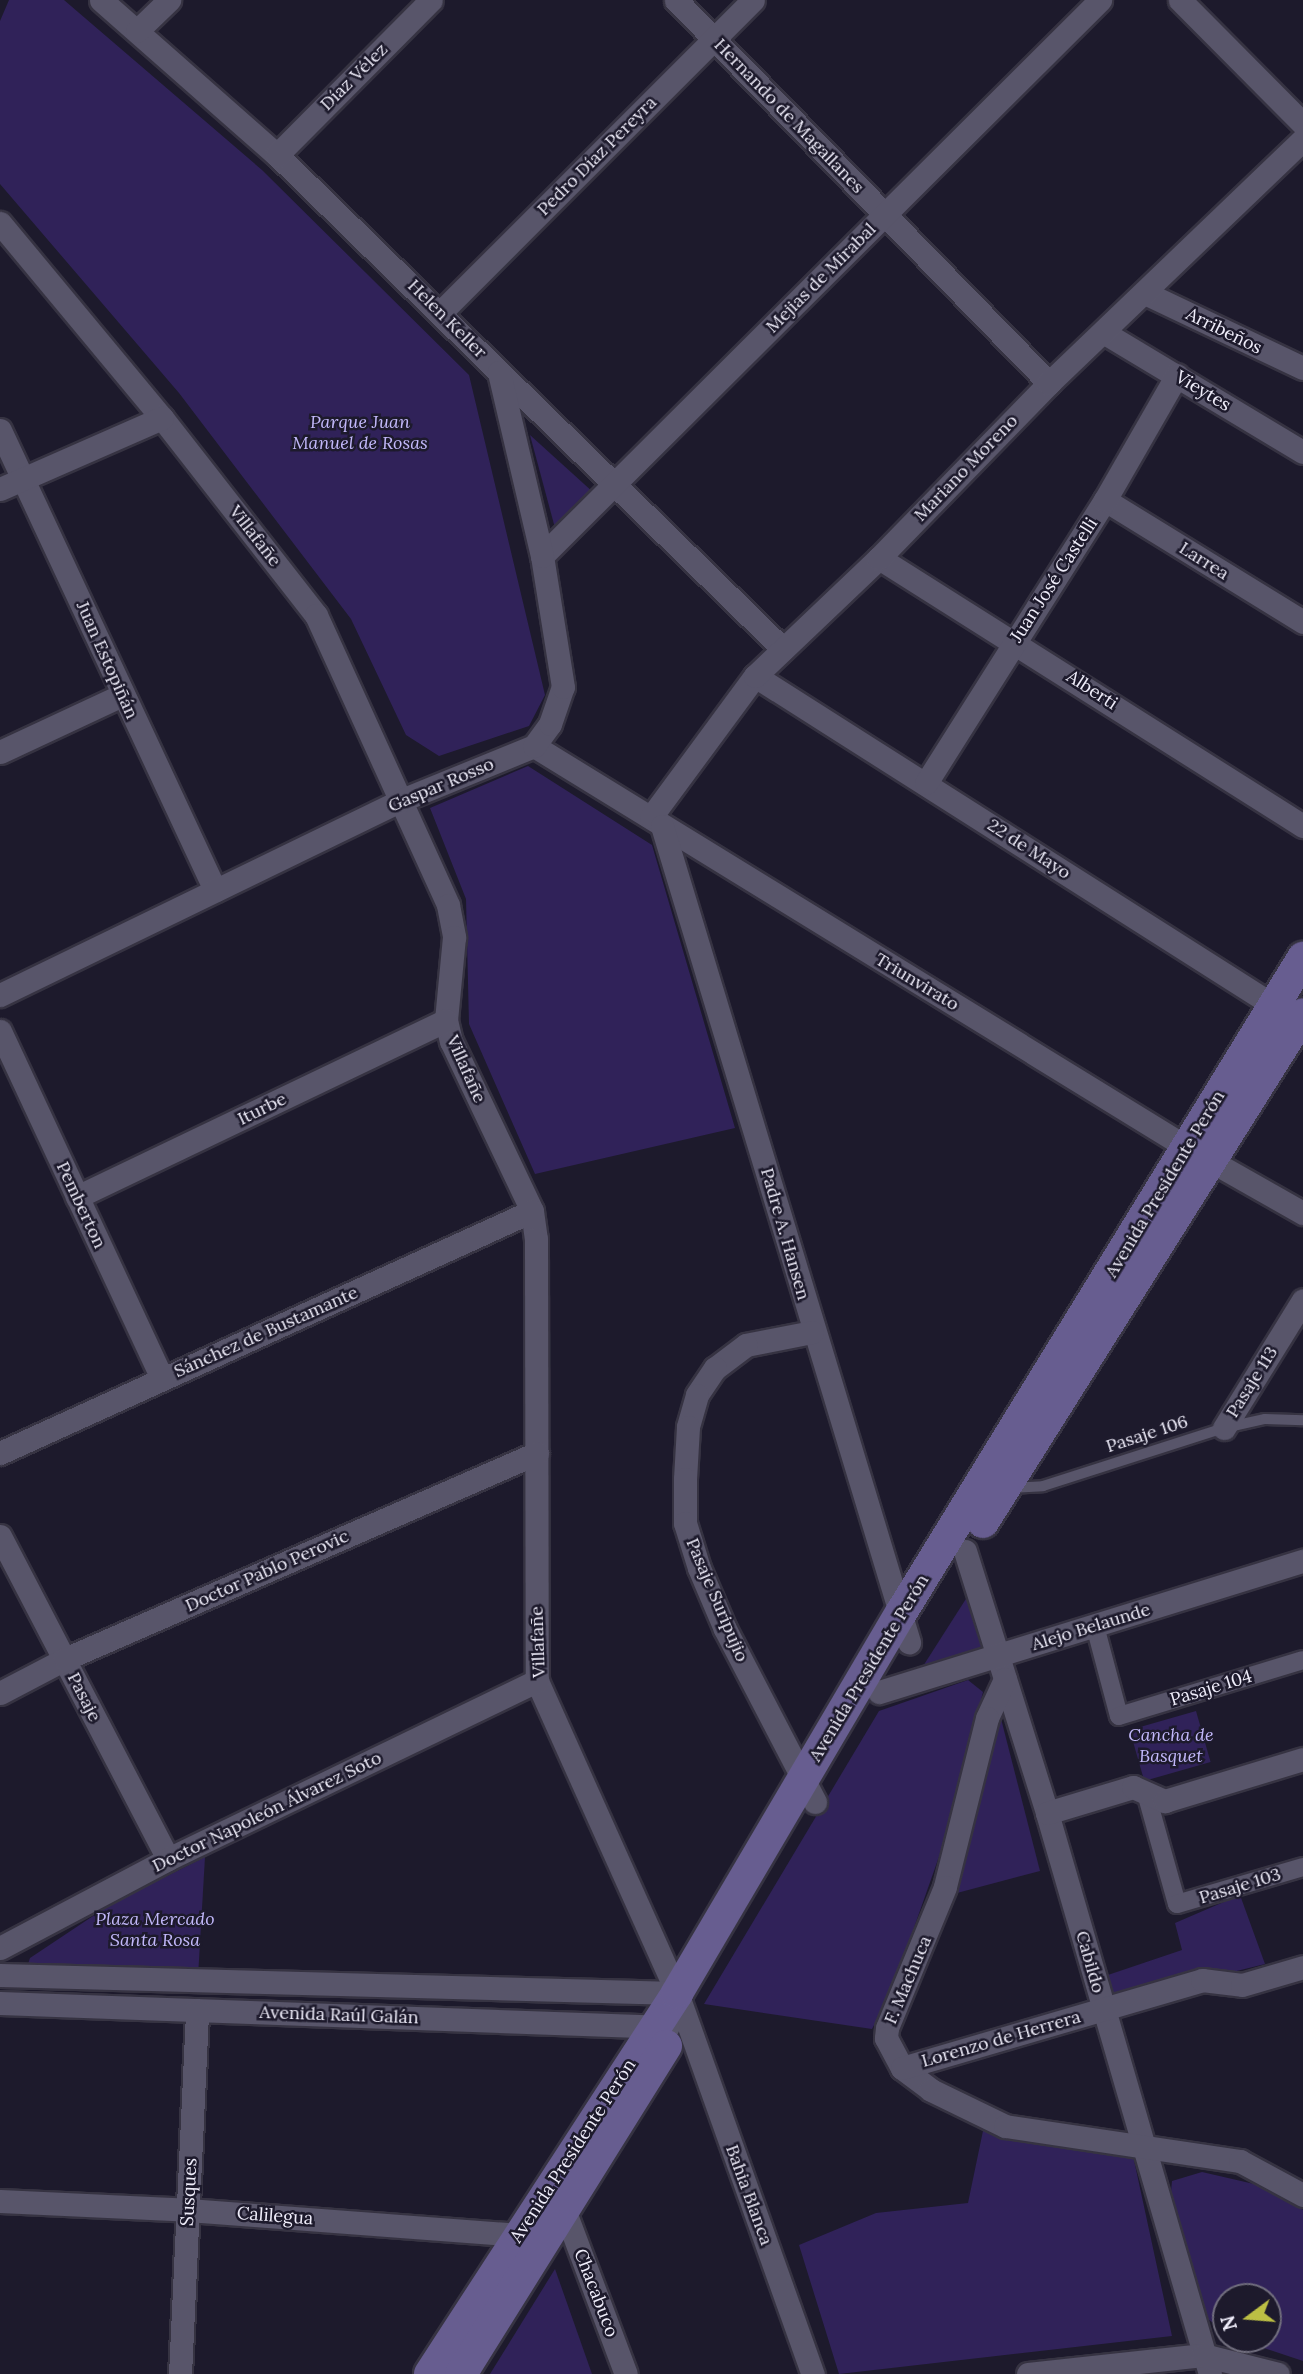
<!DOCTYPE html>
<html>
<head>
<meta charset="utf-8">
<style>
  body { margin:0 }
  #map { position:relative; width:1303px; height:2374px; overflow:hidden; background:#1d1a2c; font-family:Lora,serif }
  div>[style] { position:absolute }
  .green>* { inset:0; background:#302259; transform-origin:0 0 }
  .roads { filter:drop-shadow(2px 0 #363342) drop-shadow(-2px 0 #363342) drop-shadow(0 2px #363342) drop-shadow(0 -2px #363342) }
  .service>* { height:10px; margin:-5px; padding:0 5px; transform-origin:5px; border-radius:5px; background:#58556a }
  .pedestrian>* { height:18px; margin:-9px; padding:0 9px; transform-origin:9px; border-radius:9px; background:#58556a }
  .minor>* { height:23px; margin:-11.5px; padding:0 11.5px; transform-origin:11.5px; border-radius:11.5px; background:#58556a }
  .secondary>* { height:32px; margin:-16px; padding:0 16px; transform-origin:16px; border-radius:16px; background:#675d90 }
  span { translate:-50% -50%; white-space:nowrap; text-align:center; line-height:1.15; -webkit-text-stroke:5px #1d1a2c; paint-order:stroke }
  .street-label { font-size:18px; color:#efedfa }
  .park-label { font-size:18px; color:#c2b8fa; font-style:italic }
  .north { position:absolute; left:1212px; top:2283px; width:70px; height:70px; box-sizing:border-box; background:#1d1a2c; border:2px solid #716e7e; border-radius:50%; rotate:254deg; font-size:19px; font-weight:700; line-height:28px; text-align:center; color:#efedfa }
  .north::after { content:''; display:block; margin:auto; width:24px; height:32px; background:#bcbf44; clip-path:polygon(50% 0,100% 100%,50% 72%,0 100%) }
</style>
</head>
<body>
<div id="map">
  <div class="green">
    <div style="clip-path:polygon(9px 0,64px 0,262px 170px,469px 375px,545px 695px,529px 726px,439px 756px,406px 735px,351px 619px,179px 393px,0 184px,0 21px)"></div>
    <div style="clip-path:polygon(530px 435px,594px 493px,555px 528px)"></div>
    <div style="clip-path:polygon(528px 766px,652px 845px,735px 1128px,535px 1174px,469px 1024px,466px 899px,430px 808px)"></div>
    <div style="clip-path:polygon(971px 1591px,989px 1650px,918px 1674px)"></div>
    <div style="clip-path:polygon(968px 1680px,983px 1692px,947px 1834px,892px 1990px,872px 2029px,704px 2004px,879px 1711px)"></div>
    <div style="clip-path:polygon(998px 1707px,1040px 1871px,957px 1893px)"></div>
    <div style="left:1196px;top:1711px;width:53px;height:69px;rotate:74deg"></div>
    <div style="clip-path:polygon(205px 1857px,198px 1977px,26px 1970px,30px 1958px,111px 1904px)"></div>
    <div style="clip-path:polygon(1240px 1895px,1265px 1964px,1107px 2003px,1099px 1978px,1182px 1950px,1175px 1923px)"></div>
    <div style="clip-path:polygon(984px 2126px,1132px 2151px,1172px 2336px,839px 2374px,799px 2245px,876px 2213px,968px 2203px)"></div>
    <div style="clip-path:polygon(1202px 2172px,1267px 2187px,1303px 2210px,1303px 2361px,1237px 2339px,1268px 2339px,1268px 2297px,1226px 2297px,1226px 2331px,1206px 2318px,1170px 2202px,1172px 2181px)"></div>
    <div style="clip-path:polygon(555px 2269px,592px 2374px,490px 2374px)"></div>
  </div>
  <div class="roads">
    <div class="service">
      <div style="left:1010px;top:1488px;width:33px;rotate:-3deg"></div>
      <div style="left:1043px;top:1486px;width:190px;rotate:-17.8deg"></div>
      <div style="left:1224px;top:1428px;width:42px;rotate:-12.4deg"></div>
      <div style="left:1265px;top:1419px;width:38px;rotate:2deg"></div>
    </div>
    <div class="pedestrian">
      <div style="left:1095px;top:1626px;width:93px;rotate:75.1deg"></div>
      <div style="left:1119px;top:1716px;width:192px;rotate:-16.9deg"></div>
      <div style="left:1146px;top:1793px;width:115px;rotate:74.4deg"></div>
      <div style="left:1177px;top:1904px;width:131px;rotate:-16.4deg"></div>
    </div>
    <div class="minor">
      <div style="left:101px;top:0;width:235px;rotate:41.4deg"></div>
      <div style="left:277px;top:155px;width:707px;rotate:44.31deg"></div>
      <div style="left:676px;top:0;width:535px;rotate:45.76deg"></div>
      <div style="left:1180px;top:0;width:175px;rotate:45.2deg"></div>
      <div style="left:137px;top:31px;width:45px;rotate:-44.1deg"></div>
      <div style="left:277px;top:155px;width:218px;rotate:-45.2deg"></div>
      <div style="left:0;top:223px;width:254px;rotate:50.3deg"></div>
      <div style="left:162px;top:418px;width:250px;rotate:52deg"></div>
      <div style="left:316px;top:615px;width:319px;rotate:65.5deg"></div>
      <div style="left:448px;top:905px;width:33px;rotate:79deg"></div>
      <div style="left:454px;top:937px;width:83px;rotate:95.5deg"></div>
      <div style="left:446px;top:1020px;width:22px;rotate:77deg"></div>
      <div style="left:451px;top:1041px;width:188px;rotate:64.5deg"></div>
      <div style="left:532px;top:1211px;width:28px;rotate:82deg"></div>
      <div style="left:536px;top:1239px;width:442px;rotate:89.9deg"></div>
      <div style="left:537px;top:1681px;width:342px;rotate:65.8deg"></div>
      <div style="left:677px;top:1993px;width:405px;rotate:70.4deg"></div>
      <div style="left:1145px;top:293px;width:175px;rotate:25.4deg"></div>
      <div style="left:441px;top:312px;width:441px;rotate:-45deg"></div>
      <div style="left:1103px;top:332px;width:233px;rotate:31deg"></div>
      <div style="left:0;top:430px;width:508px;rotate:64.95deg"></div>
      <div style="left:0;top:489px;width:177px;rotate:-23.7deg"></div>
      <div style="left:1105px;top:500px;width:233px;rotate:31.6deg"></div>
      <div style="left:542px;top:556px;width:788px;rotate:-44.9deg"></div>
      <div style="left:879px;top:558px;width:502px;rotate:32.3deg"></div>
      <div style="left:755px;top:676px;width:630px;rotate:32.43deg"></div>
      <div style="left:534px;top:746px;width:768px;rotate:31.58deg"></div>
      <div style="left:1188px;top:1148px;width:132px;rotate:29.5deg"></div>
      <div style="left:0;top:752px;width:135px;rotate:-25deg"></div>
      <div style="left:926px;top:783px;width:335px;rotate:-57.7deg"></div>
      <div style="left:1105px;top:500px;width:144px;rotate:-60.1deg"></div>
      <div style="left:651px;top:817px;width:175px;rotate:-53.6deg"></div>
      <div style="left:755px;top:676px;width:171px;rotate:-43.6deg"></div>
      <div style="left:879px;top:558px;width:244px;rotate:-45.8deg"></div>
      <div style="left:1049px;top:383px;width:352px;rotate:-43.8deg"></div>
      <div style="left:662px;top:826px;width:853px;rotate:73.16deg"></div>
      <div style="left:0;top:995px;width:447px;rotate:-25.9deg"></div>
      <div style="left:402px;top:800px;width:143px;rotate:-22.2deg"></div>
      <div style="left:534px;top:746px;width:27px;rotate:-54deg"></div>
      <div style="left:550px;top:724px;width:39px;rotate:-71deg"></div>
      <div style="left:563px;top:687px;width:133px;rotate:-99.1deg"></div>
      <div style="left:542px;top:556px;width:189px;rotate:-103.2deg"></div>
      <div style="left:0;top:1031px;width:384px;rotate:65deg"></div>
      <div style="left:77px;top:1197px;width:409px;rotate:-25.6deg"></div>
      <div style="left:812px;top:1332px;width:67px;rotate:168.9deg"></div>
      <div style="left:746px;top:1345px;width:39px;rotate:143deg"></div>
      <div style="left:715px;top:1368px;width:32px;rotate:124deg"></div>
      <div style="left:697px;top:1395px;width:33px;rotate:106deg"></div>
      <div style="left:688px;top:1427px;width:52px;rotate:93.3deg"></div>
      <div style="left:685px;top:1479px;width:44px;rotate:90deg"></div>
      <div style="left:685px;top:1523px;width:47px;rotate:72.7deg"></div>
      <div style="left:699px;top:1568px;width:66px;rotate:66.9deg"></div>
      <div style="left:725px;top:1629px;width:195px;rotate:62.5deg"></div>
      <div style="left:1224px;top:1428px;width:150px;rotate:-58.3deg"></div>
      <div style="left:0;top:1453px;width:584px;rotate:-24.46deg"></div>
      <div style="left:0;top:1536px;width:364px;rotate:62.5deg"></div>
      <div style="left:965px;top:1551px;width:275px;rotate:72.6deg"></div>
      <div style="left:1047px;top:1813px;width:584px;rotate:73.8deg"></div>
      <div style="left:1005px;top:1679px;width:43px;rotate:114.8deg"></div>
      <div style="left:987px;top:1718px;width:174px;rotate:104deg"></div>
      <div style="left:945px;top:1887px;width:152px;rotate:112.4deg"></div>
      <div style="left:887px;top:2028px;width:10px;rotate:96deg"></div>
      <div style="left:886px;top:2038px;width:34px;rotate:62deg"></div>
      <div style="left:902px;top:2068px;width:36px;rotate:37deg"></div>
      <div style="left:931px;top:2090px;width:82px;rotate:25.9deg"></div>
      <div style="left:1005px;top:2126px;width:238px;rotate:8.5deg"></div>
      <div style="left:1240px;top:2161px;width:72px;rotate:28.4deg"></div>
      <div style="left:879px;top:1692px;width:444px;rotate:-17.2deg"></div>
      <div style="left:0;top:1693px;width:73px;rotate:-27.6deg"></div>
      <div style="left:65px;top:1659px;width:515px;rotate:-23.58deg"></div>
      <div style="left:1047px;top:1813px;width:90px;rotate:-16.8deg"></div>
      <div style="left:1133px;top:1787px;width:35px;rotate:24deg"></div>
      <div style="left:1165px;top:1801px;width:144px;rotate:-16.9deg"></div>
      <div style="left:0;top:1948px;width:190px;rotate:-27.9deg"></div>
      <div style="left:168px;top:1859px;width:410px;rotate:-25.8deg"></div>
      <div style="left:0;top:1975px;width:677px;rotate:1.52deg"></div>
      <div style="left:0;top:2003px;width:668px;rotate:2.06deg"></div>
      <div style="left:902px;top:2068px;width:313px;rotate:-16.3deg"></div>
      <div style="left:1202px;top:1980px;width:40px;rotate:7.1deg"></div>
      <div style="left:1242px;top:1985px;width:64px;rotate:-16.4deg"></div>
      <div style="left:0;top:2201px;width:188px;rotate:2.7deg"></div>
      <div style="left:188px;top:2210px;width:344px;rotate:4.3deg"></div>
      <div style="left:565px;top:2212px;width:173px;rotate:69.4deg"></div>
      <div style="left:180px;top:2374px;width:364px;rotate:-87.3deg"></div>
      <div style="left:1028px;top:2374px;width:176px;rotate:-6.2deg"></div>
      <div style="left:1203px;top:2355px;width:77px;rotate:14.2deg"></div>
    </div>
    <div class="secondary">
      <div style="left:983px;top:1522px;width:600px;rotate:-57.79deg"></div>
      <div style="left:430px;top:2374px;width:454px;rotate:-57deg"></div>
      <div style="left:677px;top:1993px;width:441px;rotate:-59.5deg"></div>
      <div style="left:901px;top:1613px;width:769px;rotate:-58.46deg"></div>
      <div style="left:461px;top:2374px;width:387px;rotate:-58deg"></div>
    </div>
  </div>
  <div class="street-label">
    <span style="left:354px;top:77px;rotate:-45deg">Díaz Vélez</span>
    <span style="left:789px;top:116px;rotate:46deg">Hernando de Magallanes</span>
    <span style="left:597px;top:156px;rotate:-45deg">Pedro Díaz Pereyra</span>
    <span style="left:821px;top:278px;rotate:-45deg">Mejias de Mirabal</span>
    <span style="left:447px;top:319px;rotate:45deg">Helen Keller</span>
    <span style="left:1224px;top:331px;rotate:26deg">Arribeños</span>
    <span style="left:1203px;top:391px;rotate:31deg">Vieytes</span>
    <span style="left:966px;top:468px;rotate:-46deg">Mariano Moreno</span>
    <span style="left:255px;top:536px;rotate:52deg">Villafañe</span>
    <span style="left:1204px;top:561px;rotate:32deg">Larrea</span>
    <span style="left:1054px;top:580px;rotate:-57deg">Juan José Castelli</span>
    <span style="left:107px;top:660px;rotate:66deg">Juan Estopiñán</span>
    <span style="left:1092px;top:690px;rotate:33deg">Alberti</span>
    <span style="left:441px;top:785px;rotate:-23deg">Gaspar Rosso</span>
    <span style="left:1029px;top:849px;rotate:33deg">22 de Mayo</span>
    <span style="left:917px;top:982px;rotate:31deg">Triunvirato</span>
    <span style="left:466px;top:1069px;rotate:66deg">Villafañe</span>
    <span style="left:262px;top:1109px;rotate:-26deg">Iturbe</span>
    <span style="left:1165px;top:1184px;rotate:-59deg">Avenida Presidente Perón</span>
    <span style="left:81px;top:1205px;rotate:65deg">Pemberton</span>
    <span style="left:785px;top:1234px;rotate:74deg">Padre A. Hansen</span>
    <span style="left:266px;top:1332px;rotate:-24deg">Sánchez de Bustamante</span>
    <span style="left:1252px;top:1382px;rotate:-58deg">Pasaje 113</span>
    <span style="left:1147px;top:1434px;rotate:-18deg">Pasaje 106</span>
    <span style="left:267px;top:1571px;rotate:-24deg">Doctor Pablo Perovic</span>
    <span style="left:717px;top:1600px;rotate:67deg">Pasaje Suripujio</span>
    <span style="left:1091px;top:1627px;rotate:-17deg">Alejo Belaunde</span>
    <span style="left:538px;top:1642px;rotate:-92deg">Villafañe</span>
    <span style="left:869px;top:1668px;rotate:-59deg">Avenida Presidente Perón</span>
    <span style="left:1211px;top:1688px;rotate:-17deg">Pasaje 104</span>
    <span style="left:84px;top:1697px;rotate:63deg">Pasaje</span>
    <span style="left:267px;top:1812px;rotate:-26deg">Doctor Napoleón Álvarez Soto</span>
    <span style="left:1240px;top:1886px;rotate:-17deg">Pasaje 103</span>
    <span style="left:1090px;top:1962px;rotate:74deg">Cabildo</span>
    <span style="left:908px;top:1980px;rotate:-67deg">F. Machuca</span>
    <span style="left:339px;top:2015px;rotate:2deg">Avenida Raúl Galán</span>
    <span style="left:1001px;top:2039px;rotate:-16deg">Lorenzo de Herrera</span>
    <span style="left:573px;top:2151px;rotate:-57deg">Avenida Presidente Perón</span>
    <span style="left:189px;top:2192px;rotate:-87deg">Susques</span>
    <span style="left:749px;top:2195px;rotate:70deg">Bahia Blanca</span>
    <span style="left:275px;top:2216px;rotate:4deg">Calilegua</span>
    <span style="left:596px;top:2293px;rotate:69deg">Chacabuco</span>
  </div>
  <div class="park-label">
    <span style="left:360px;top:433px">Parque Juan<br>Manuel de Rosas</span>
    <span style="left:1171px;top:1746px">Cancha de<br>Basquet</span>
    <span style="left:155px;top:1930px">Plaza Mercado<br>Santa Rosa</span>
  </div>
  <div class="north">N</div>
</div>
</body>
</html>
